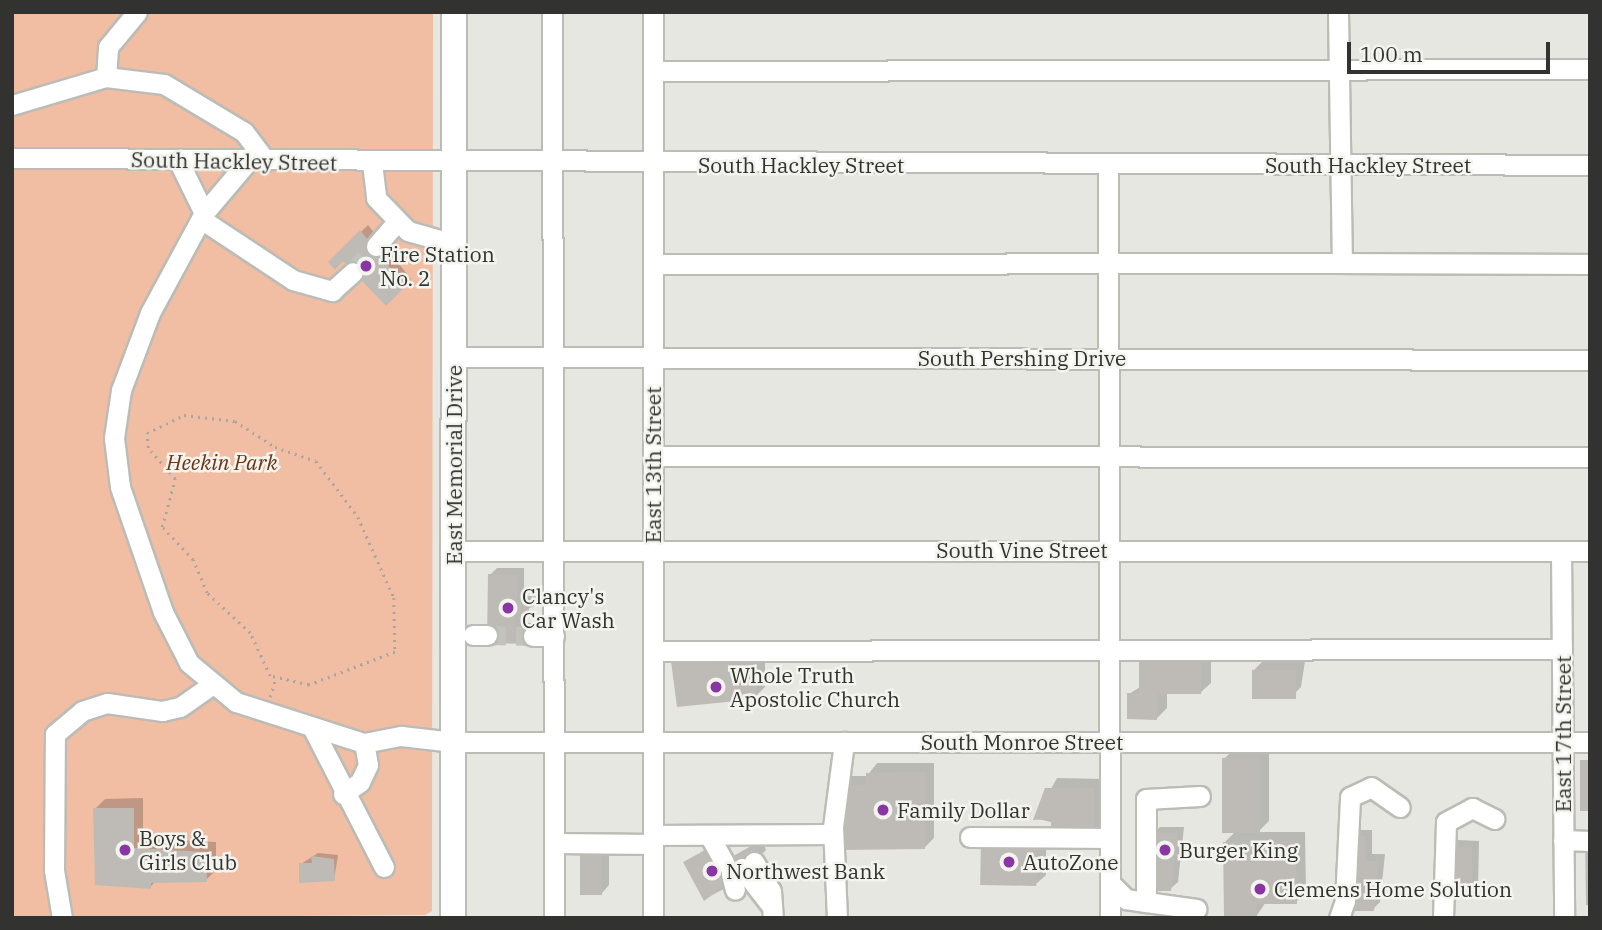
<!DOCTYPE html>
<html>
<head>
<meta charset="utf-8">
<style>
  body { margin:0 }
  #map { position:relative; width:1602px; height:930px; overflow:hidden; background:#e7e7e2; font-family:"IBM Plex Serif",serif }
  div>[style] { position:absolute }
  .green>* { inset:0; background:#f1bda3 }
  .shadow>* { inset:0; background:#0003 }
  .building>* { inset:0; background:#bebbb7; transform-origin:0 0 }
  .minor-tunnel>* { height:19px; margin-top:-9.5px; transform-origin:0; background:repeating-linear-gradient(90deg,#c3c3be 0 19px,transparent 0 29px) }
  .path>* { height:2.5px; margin-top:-1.25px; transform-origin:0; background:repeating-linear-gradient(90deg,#a6a6a2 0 2px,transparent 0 7px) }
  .roads { filter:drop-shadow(2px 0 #bcbcb7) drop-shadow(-2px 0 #bcbcb7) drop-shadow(0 2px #bcbcb7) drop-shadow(0 -2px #bcbcb7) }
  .minor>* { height:19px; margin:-9.5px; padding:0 9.5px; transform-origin:9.5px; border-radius:9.5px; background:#fff }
  .major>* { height:24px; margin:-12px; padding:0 12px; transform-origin:12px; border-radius:12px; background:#fff }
  .dots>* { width:19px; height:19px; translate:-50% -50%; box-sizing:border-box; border:4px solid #f4f4ef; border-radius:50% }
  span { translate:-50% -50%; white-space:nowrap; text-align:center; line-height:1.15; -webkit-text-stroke:5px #f4f4ef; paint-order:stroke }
  .street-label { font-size:21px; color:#323230 }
  .poi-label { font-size:21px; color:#323230 }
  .left { translate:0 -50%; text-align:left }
  .park-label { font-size:21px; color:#6b3413; font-style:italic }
  .frame { position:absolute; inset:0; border:14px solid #323230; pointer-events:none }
  .scale { position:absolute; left:1347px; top:42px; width:203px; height:32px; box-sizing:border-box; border:4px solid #323230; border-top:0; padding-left:9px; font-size:21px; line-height:24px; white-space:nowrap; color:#323230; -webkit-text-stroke:5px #f4f4ef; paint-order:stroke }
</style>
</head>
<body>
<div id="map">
  <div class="green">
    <div style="clip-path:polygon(12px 12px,433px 12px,432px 911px,425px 915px,12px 918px)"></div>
  </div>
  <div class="shadow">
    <div style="clip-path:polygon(368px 225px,411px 279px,386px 303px,343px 259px,330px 262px)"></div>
    <div style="clip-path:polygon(497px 568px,524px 568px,524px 596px,536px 596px,536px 605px,521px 612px,521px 623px,539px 623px,539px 635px,489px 641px,490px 575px)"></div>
    <div style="clip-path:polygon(1211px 643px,1211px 683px,1201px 692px,1167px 692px,1167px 708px,1157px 718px,1129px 694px)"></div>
    <div style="clip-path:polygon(765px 654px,765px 687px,755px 697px,672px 655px)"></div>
    <div style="clip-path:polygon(1263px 661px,1305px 661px,1301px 687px,1291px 697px,1253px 671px)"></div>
    <div style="clip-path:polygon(1234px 749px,1269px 749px,1269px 821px,1258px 832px,1305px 832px,1306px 892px,1296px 902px,1266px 902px,1257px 915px,1225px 842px,1236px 831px,1224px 759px)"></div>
    <div style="clip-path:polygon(877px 763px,934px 763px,934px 838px,924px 848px,842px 786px,852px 776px,867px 776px)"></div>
    <div style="clip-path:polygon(1057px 778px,1103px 779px,1103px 823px,1093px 833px,1035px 818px)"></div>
    <div style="clip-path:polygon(143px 798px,143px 839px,216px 842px,216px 870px,206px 880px,156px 881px,150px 887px,95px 809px,105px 799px)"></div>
    <div style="clip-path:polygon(1160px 827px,1184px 827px,1178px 882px,1170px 889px,1153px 834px)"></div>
    <div style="clip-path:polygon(1046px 829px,1046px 875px,1036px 884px,982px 884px)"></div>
    <div style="clip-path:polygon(1359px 830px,1372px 830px,1372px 854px,1385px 854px,1380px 902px,1373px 909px,1352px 837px)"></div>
    <div style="clip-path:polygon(762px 840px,766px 850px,729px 886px,705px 899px,685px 863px,718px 841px,728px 859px)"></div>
    <div style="clip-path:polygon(1458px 840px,1479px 841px,1478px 890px,1471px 897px,1451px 848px)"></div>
    <div style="clip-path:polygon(589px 848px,609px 848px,609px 885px,602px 893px,582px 856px)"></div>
    <div style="clip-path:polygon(318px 853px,338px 855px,334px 880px,301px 864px)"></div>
  </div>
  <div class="building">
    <div style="clip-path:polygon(360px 230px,405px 287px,386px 306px,343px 261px,335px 270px,328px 262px)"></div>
    <div style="clip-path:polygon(488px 574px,517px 575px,517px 602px,529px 602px,529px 614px,515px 614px,515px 630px,533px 630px,533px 644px,487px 643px)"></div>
    <div style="clip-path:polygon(1139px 651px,1202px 652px,1201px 694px,1158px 694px,1157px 720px,1127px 719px,1127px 693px,1139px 693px)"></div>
    <div style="clip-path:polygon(670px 654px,707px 654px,707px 663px,756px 664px,756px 699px,677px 707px)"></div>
    <div style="left:1252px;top:670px;width:44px;height:29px"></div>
    <div style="left:1222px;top:758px;width:38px;height:75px"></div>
    <div style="left:1580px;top:760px;width:10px;height:51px"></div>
    <div style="clip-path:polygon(925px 772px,925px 849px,840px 850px,840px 785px,866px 785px,866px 773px)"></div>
    <div style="clip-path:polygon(1045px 788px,1094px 788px,1094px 835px,1051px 838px,1051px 819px,1033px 820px)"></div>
    <div style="clip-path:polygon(93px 808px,134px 808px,134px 848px,206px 852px,207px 882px,151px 883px,151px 889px,95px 885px)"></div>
    <div style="clip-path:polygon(1151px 833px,1178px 833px,1171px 891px,1151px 891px)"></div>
    <div style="clip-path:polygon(1350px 836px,1365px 836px,1366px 861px,1379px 861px,1374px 911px,1355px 911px)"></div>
    <div style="left:981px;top:837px;width:56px;height:48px;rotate:1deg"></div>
    <div style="clip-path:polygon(1296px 841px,1297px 904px,1257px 904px,1257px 917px,1224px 917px,1223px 842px)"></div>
    <div style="clip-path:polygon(1585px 841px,1590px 841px,1590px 905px,1586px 905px)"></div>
    <div style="clip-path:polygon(754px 846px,760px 858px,704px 901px,683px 862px,711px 847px,720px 865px)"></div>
    <div style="left:1449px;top:847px;width:23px;height:52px"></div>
    <div style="left:580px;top:855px;width:22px;height:40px"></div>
    <div style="clip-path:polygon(311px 856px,334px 859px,335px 881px,299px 883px,299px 863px,312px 863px)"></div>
  </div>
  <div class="minor-tunnel">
    <div style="left:353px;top:272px;width:35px;rotate:-49deg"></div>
    <div style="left:487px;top:635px;width:46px;rotate:1.2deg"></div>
  </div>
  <div class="path">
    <div style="left:184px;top:415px;width:51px;rotate:6.7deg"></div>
    <div style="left:235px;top:421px;width:48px;rotate:33deg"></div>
    <div style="left:275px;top:447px;width:43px;rotate:18.9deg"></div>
    <div style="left:316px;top:461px;width:70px;rotate:53.1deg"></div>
    <div style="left:358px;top:517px;width:89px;rotate:66deg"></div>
    <div style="left:394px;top:598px;width:54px;rotate:88.9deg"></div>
    <div style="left:395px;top:652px;width:92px;rotate:159deg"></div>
    <div style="left:309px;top:685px;width:40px;rotate:-167deg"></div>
    <div style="left:270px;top:676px;width:47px;rotate:-114.9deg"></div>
    <div style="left:250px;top:633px;width:59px;rotate:-137.1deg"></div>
    <div style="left:207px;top:593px;width:36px;rotate:-113deg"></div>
    <div style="left:193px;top:560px;width:45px;rotate:-133.2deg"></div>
    <div style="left:162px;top:527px;width:50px;rotate:-74.8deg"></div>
    <div style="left:175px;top:479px;width:41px;rotate:-131.1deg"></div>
    <div style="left:148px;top:448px;width:15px;rotate:-94deg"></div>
    <div style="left:147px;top:433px;width:41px;rotate:-25.9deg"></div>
    <div style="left:270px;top:697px;width:17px;rotate:-73deg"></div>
  </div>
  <div class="roads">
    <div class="minor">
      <div style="left:552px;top:12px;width:906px;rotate:89.87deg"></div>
      <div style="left:653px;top:12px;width:906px;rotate:90deg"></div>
      <div style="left:1338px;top:12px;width:251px;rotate:89.1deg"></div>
      <div style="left:1342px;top:263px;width:248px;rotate:0.2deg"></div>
      <div style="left:653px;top:71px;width:937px;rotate:-0.12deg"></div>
      <div style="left:106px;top:77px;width:30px;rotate:-86deg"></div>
      <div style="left:108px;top:47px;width:45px;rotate:-50.4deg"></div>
      <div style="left:12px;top:105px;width:98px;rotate:-16.6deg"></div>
      <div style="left:106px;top:77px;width:58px;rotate:6.9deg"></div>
      <div style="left:164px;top:84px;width:93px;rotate:31deg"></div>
      <div style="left:244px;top:132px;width:36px;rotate:53deg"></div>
      <div style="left:12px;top:158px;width:1578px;rotate:0.25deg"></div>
      <div style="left:178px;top:160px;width:59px;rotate:63.9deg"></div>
      <div style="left:248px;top:161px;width:68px;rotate:130.2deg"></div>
      <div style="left:204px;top:213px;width:114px;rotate:118.4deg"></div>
      <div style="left:150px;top:313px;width:82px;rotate:110.6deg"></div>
      <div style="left:121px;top:390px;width:49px;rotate:98.3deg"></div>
      <div style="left:114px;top:438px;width:49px;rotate:83deg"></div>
      <div style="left:120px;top:487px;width:132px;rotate:71deg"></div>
      <div style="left:163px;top:612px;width:57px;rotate:63deg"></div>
      <div style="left:189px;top:663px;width:61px;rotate:39.7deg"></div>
      <div style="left:236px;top:702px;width:134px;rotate:17.8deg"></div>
      <div style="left:364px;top:743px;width:38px;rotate:-11deg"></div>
      <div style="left:401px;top:736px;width:53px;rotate:6.5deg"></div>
      <div style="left:454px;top:742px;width:1136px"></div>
      <div style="left:372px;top:163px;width:35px;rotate:83deg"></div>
      <div style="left:376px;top:198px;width:46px;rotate:45.9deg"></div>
      <div style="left:408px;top:231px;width:48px;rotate:15.8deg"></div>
      <div style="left:1108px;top:165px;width:753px;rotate:89.85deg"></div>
      <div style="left:201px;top:219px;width:110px;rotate:33.5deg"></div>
      <div style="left:293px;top:280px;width:41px;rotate:15.8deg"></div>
      <div style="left:332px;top:291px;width:28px;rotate:-42deg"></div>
      <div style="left:376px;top:246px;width:33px;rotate:-49deg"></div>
      <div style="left:653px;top:264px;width:689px;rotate:-0.08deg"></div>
      <div style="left:454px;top:357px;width:1136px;rotate:0.15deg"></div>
      <div style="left:653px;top:456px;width:937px;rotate:0.06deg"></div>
      <div style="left:454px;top:551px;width:1136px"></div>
      <div style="left:1561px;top:551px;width:367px;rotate:89.5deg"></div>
      <div style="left:473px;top:635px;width:14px"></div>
      <div style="left:533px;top:636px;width:21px"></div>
      <div style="left:653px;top:651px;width:909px;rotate:-0.13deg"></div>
      <div style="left:313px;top:729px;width:155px;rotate:62.8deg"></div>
      <div style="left:343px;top:794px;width:21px;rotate:-35deg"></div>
      <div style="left:360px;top:782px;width:19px;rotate:-65deg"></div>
      <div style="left:368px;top:765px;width:22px;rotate:-100deg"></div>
      <div style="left:653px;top:835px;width:180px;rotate:-0.3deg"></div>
      <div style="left:709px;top:835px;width:31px;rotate:61deg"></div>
      <div style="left:970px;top:837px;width:140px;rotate:0.4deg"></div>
      <div style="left:1563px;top:840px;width:27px;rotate:2deg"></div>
      <div style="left:555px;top:843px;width:98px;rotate:0.6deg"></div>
      <div style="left:754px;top:862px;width:34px;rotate:60deg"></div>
      <div style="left:771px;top:891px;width:27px;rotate:86deg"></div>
      <div style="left:742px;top:868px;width:49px;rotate:52.4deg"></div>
      <div style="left:731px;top:874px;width:16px;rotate:76deg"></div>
      <div style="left:1110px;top:883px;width:23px;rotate:45deg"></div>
      <div style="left:1126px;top:899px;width:20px;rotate:9deg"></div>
      <div style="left:1146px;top:902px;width:103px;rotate:-90deg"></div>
      <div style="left:1146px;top:799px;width:54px;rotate:-3.2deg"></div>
      <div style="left:1146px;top:902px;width:51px;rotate:7.8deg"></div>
      <div style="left:62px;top:918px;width:49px;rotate:-99.5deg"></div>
      <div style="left:54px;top:870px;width:136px;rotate:-89.6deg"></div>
      <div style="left:55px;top:734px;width:35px;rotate:-40deg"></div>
      <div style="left:82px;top:711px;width:26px;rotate:-18deg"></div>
      <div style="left:107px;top:703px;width:56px;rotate:8.3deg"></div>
      <div style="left:162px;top:711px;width:18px;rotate:-13deg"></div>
      <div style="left:180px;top:707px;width:37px;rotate:-35deg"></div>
      <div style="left:837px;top:918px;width:91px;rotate:-92.5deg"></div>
      <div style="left:833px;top:827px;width:86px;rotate:-82.6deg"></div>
      <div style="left:1339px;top:918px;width:18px;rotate:-71deg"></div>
      <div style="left:1345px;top:901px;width:104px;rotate:-87.2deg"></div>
      <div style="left:1350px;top:797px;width:23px;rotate:-25deg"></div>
      <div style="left:1371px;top:787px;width:35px;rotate:35deg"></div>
      <div style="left:1443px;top:918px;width:96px;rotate:-88.2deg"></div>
      <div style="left:1446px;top:822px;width:30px;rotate:-28deg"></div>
      <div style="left:1472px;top:808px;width:25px;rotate:26deg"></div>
    </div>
    <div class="major">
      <div style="left:453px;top:918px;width:906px;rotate:-89.94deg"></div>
    </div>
  </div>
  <div class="dots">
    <div style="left:366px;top:266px;background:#8935a3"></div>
    <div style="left:508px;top:608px;background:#8935a3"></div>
    <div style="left:716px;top:687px;background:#8935a3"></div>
    <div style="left:883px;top:810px;background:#8935a3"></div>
    <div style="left:125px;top:850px;background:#8935a3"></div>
    <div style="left:1165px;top:850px;background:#8935a3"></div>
    <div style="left:1009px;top:862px;background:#8935a3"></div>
    <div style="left:712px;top:871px;background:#8935a3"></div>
    <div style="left:1260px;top:889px;background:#8935a3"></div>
  </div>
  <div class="street-label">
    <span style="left:234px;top:161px;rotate:1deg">South Hackley Street</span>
    <span style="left:801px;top:165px">South Hackley Street</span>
    <span style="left:1368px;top:165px">South Hackley Street</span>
    <span style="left:1022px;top:358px">South Pershing Drive</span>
    <span style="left:454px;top:465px;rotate:-90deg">East Memorial Drive</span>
    <span style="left:653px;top:465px;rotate:-90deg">East 13th Street</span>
    <span style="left:1022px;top:550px">South Vine Street</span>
    <span style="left:1563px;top:734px;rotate:-90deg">East 17th Street</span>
    <span style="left:1022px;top:742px">South Monroe Street</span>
  </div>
  <div class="poi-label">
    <span class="left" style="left:380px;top:266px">Fire Station<br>No. 2</span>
    <span class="left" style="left:522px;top:608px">Clancy's<br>Car Wash</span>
    <span class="left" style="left:730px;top:687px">Whole Truth<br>Apostolic Church</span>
    <span class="left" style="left:897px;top:810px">Family Dollar</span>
    <span class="left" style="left:139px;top:850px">Boys &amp;<br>Girls Club</span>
    <span class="left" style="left:1179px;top:850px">Burger King</span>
    <span class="left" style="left:1023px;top:862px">AutoZone</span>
    <span class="left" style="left:726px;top:871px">Northwest Bank</span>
    <span class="left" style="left:1274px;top:889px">Clemens Home Solution</span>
  </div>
  <div class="park-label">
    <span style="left:222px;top:462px">Heekin Park</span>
  </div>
  <div class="frame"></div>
  <div class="scale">100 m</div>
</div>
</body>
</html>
